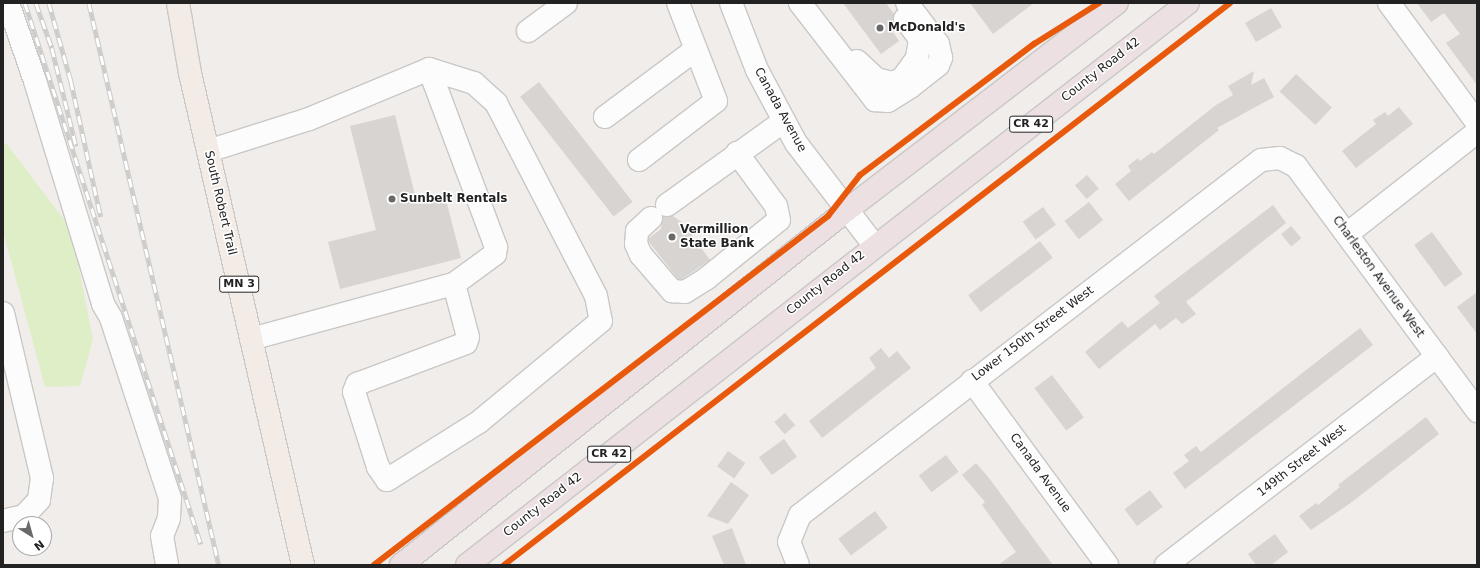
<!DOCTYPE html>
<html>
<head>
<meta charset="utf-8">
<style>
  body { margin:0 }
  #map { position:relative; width:1480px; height:568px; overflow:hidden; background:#f0edea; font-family:"DejaVu Sans",sans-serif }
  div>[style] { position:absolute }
  .grass>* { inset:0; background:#deeec7 }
  .building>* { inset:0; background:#d7d4d1; transform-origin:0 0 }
  .roads { filter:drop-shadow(1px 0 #c9c8c6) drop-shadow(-1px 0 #c9c8c6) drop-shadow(0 1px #c9c8c6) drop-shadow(0 -1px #c9c8c6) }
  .minor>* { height:22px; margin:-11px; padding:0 11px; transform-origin:11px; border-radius:11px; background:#fdfcfc }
  .major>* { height:22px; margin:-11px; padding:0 11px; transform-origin:11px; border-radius:11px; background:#f3ece6 }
  .highway>* { height:22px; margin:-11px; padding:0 11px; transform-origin:11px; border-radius:11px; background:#ece0e2 }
  .rail>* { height:4.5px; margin-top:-2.25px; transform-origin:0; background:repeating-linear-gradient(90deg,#fff 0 9px,#cccccb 0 18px); box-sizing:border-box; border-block:1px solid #cccccb }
  .cycleway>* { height:6px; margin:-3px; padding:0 3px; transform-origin:3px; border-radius:3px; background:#e8590c }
  .dots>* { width:11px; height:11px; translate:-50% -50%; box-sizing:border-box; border:2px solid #fff; border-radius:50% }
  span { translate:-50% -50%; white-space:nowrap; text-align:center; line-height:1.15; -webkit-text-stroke:3px #fff; paint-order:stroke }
  .shield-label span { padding:1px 3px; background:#fff; border:1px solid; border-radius:3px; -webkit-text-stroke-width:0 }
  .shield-label { font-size:11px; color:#222; font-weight:700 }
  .poi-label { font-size:12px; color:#222; font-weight:700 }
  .left { translate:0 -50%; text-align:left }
  .street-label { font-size:12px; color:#222 }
  .frame { position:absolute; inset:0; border:4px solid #222; pointer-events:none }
  .north { position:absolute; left:12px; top:516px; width:40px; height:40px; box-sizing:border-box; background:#fff; border:1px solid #a7a7a7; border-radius:50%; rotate:143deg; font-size:11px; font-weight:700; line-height:16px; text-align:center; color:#222 }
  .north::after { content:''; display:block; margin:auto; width:14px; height:18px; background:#6a6968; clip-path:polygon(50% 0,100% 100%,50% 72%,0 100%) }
</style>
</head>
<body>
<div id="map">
  <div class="grass">
    <div style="clip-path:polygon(6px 143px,71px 229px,93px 339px,80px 386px,45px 387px,3px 231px,3px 145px)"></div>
  </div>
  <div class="building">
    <div style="clip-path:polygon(843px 3px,886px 3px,894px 14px,893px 21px,897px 29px,893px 32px,899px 41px,881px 54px)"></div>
    <div style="clip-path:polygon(970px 3px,1034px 3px,993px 34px)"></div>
    <div style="clip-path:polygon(1417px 3px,1477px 3px,1477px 85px,1446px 43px,1460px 34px,1444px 13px,1431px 22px)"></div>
    <div style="left:1271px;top:8px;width:22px;height:30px;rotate:60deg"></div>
    <div style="clip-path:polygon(1254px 71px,1251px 85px,1264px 78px,1274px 97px,1217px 128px,1219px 130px,1129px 201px,1115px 184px,1131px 171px,1128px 166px,1138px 158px,1140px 161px,1152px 152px,1154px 154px,1216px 105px,1233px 95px,1228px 86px)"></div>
    <div style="left:1296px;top:74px;width:49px;height:24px;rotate:43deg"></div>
    <div style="left:539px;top:82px;width:152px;height:24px;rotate:52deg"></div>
    <div style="clip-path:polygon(1399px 107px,1413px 124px,1356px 168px,1342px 151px,1376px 124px,1373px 120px,1385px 112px,1388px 116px)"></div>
    <div style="clip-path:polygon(395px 115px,417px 203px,445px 196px,461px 258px,340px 289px,328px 242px,376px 230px,350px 126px)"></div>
    <div style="left:1087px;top:175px;width:18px;height:16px;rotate:49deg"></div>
    <div style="left:1089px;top:202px;width:23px;height:31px;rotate:52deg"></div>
    <div style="clip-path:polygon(1273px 205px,1286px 223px,1186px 302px,1196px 314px,1182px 324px,1176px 318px,1160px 330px,1155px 324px,1099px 369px,1085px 352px,1122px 321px,1128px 328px,1160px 303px,1154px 296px)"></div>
    <div style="left:1043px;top:207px;width:22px;height:25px;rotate:54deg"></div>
    <div style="clip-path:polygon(673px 216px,683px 223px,710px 260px,682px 279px,678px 279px,649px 242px,649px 238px,661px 229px,663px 217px)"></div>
    <div style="left:1291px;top:226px;width:16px;height:13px;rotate:50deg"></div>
    <div style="left:1432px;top:232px;width:52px;height:22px;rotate:54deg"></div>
    <div style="left:1040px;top:241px;width:21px;height:90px;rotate:53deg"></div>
    <div style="clip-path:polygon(1477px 292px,1477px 334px,1457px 307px)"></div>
    <div style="clip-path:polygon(1360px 328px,1373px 345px,1185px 489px,1173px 473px,1189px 461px,1184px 455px,1196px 446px,1201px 452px)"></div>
    <div style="clip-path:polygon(881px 348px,889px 358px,897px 351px,911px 368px,822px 438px,809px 421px,876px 368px,869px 358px)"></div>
    <div style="left:1052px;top:375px;width:53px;height:22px;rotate:53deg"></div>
    <div style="left:785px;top:413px;width:16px;height:14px;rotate:50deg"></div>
    <div style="clip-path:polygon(1426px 417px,1439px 434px,1352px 502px,1311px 530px,1299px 516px,1316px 503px,1318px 505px,1340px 487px,1338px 485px)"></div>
    <div style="left:784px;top:439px;width:22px;height:31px;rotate:54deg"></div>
    <div style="left:728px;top:451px;width:21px;height:19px;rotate:35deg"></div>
    <div style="left:946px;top:455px;width:21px;height:34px;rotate:53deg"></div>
    <div style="clip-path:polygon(976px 463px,989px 478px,1053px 565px,998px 565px,1016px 552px,982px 505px,985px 502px,962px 475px)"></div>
    <div style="clip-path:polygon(731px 482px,749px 495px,728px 524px,707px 516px)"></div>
    <div style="left:1150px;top:490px;width:21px;height:32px;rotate:53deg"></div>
    <div style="left:875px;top:511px;width:21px;height:46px;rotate:53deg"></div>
    <div style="clip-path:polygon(732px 528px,746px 565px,724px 565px,712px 536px)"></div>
    <div style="clip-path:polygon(1275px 534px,1288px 552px,1271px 565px,1256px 565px,1248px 554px)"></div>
  </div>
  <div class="roads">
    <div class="minor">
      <div style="left:8px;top:3px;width:83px;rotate:70.9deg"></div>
      <div style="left:35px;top:81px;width:233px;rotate:73deg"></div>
      <div style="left:103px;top:304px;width:16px;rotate:60deg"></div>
      <div style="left:111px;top:318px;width:189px;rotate:71.9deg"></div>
      <div style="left:170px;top:498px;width:20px;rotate:93deg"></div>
      <div style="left:169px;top:518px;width:19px;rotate:111deg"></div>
      <div style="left:162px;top:536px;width:29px;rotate:80deg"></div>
      <div style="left:731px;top:3px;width:72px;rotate:68.8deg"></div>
      <div style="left:757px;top:70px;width:83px;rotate:61.9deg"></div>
      <div style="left:796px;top:143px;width:128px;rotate:52.6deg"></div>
      <div style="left:800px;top:3px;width:123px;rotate:52.3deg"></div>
      <div style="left:875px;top:100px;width:13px;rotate:4deg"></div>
      <div style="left:888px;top:101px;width:26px;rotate:-32deg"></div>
      <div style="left:910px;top:87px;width:36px;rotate:-38deg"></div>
      <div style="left:938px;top:65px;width:8px;rotate:-67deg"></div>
      <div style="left:941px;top:58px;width:14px;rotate:-102deg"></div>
      <div style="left:938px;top:44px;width:51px;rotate:-127.1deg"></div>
      <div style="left:1389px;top:3px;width:149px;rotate:53.7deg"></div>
      <div style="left:528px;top:31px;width:47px;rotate:-36.4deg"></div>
      <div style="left:857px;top:61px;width:26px;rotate:43deg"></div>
      <div style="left:876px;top:79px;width:16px;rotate:14deg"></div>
      <div style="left:892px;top:83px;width:11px;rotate:-22deg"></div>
      <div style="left:902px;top:79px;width:26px;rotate:-54deg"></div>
      <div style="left:917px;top:58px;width:19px;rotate:-81deg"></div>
      <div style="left:920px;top:39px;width:25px;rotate:-127deg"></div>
      <div style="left:605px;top:117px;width:112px;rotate:-36.7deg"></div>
      <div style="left:208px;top:151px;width:106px;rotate:-17.6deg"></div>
      <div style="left:309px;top:119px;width:130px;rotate:-22.6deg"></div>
      <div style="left:429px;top:69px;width:47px;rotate:17.3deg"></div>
      <div style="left:474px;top:83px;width:30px;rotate:42deg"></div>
      <div style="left:496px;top:103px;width:217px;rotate:62.6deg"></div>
      <div style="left:596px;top:296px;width:25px;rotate:79deg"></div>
      <div style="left:601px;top:321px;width:158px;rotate:140.4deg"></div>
      <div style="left:479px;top:422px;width:109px;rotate:147.8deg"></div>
      <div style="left:387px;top:480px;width:16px;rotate:-125deg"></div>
      <div style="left:378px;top:467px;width:79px;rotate:-107.7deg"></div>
      <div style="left:354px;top:392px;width:9px;rotate:-69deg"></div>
      <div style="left:357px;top:384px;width:116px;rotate:-20.6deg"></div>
      <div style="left:466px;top:343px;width:6px;rotate:-72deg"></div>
      <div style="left:468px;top:337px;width:55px;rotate:-104.8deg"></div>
      <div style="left:454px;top:284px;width:51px;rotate:-36.2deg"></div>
      <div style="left:495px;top:254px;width:7px;rotate:-82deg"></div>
      <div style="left:496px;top:247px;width:190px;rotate:-110.6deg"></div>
      <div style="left:639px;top:160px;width:97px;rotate:-37.5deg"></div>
      <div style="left:716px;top:101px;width:105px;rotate:-111.2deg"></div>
      <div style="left:667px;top:205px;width:144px;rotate:-35.7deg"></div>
      <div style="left:651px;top:218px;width:19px;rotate:137deg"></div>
      <div style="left:637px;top:231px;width:13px;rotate:94deg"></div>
      <div style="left:636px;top:244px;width:12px;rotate:66deg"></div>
      <div style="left:641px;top:255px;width:48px;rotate:49.3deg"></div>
      <div style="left:672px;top:291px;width:13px;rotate:4deg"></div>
      <div style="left:685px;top:292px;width:26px;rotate:-32deg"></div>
      <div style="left:707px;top:278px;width:92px;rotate:-38.9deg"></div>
      <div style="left:779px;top:220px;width:14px;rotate:-102deg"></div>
      <div style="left:776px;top:206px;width:66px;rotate:-126.3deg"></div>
      <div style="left:1347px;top:234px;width:165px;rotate:-38.1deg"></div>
      <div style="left:3px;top:313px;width:170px;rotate:76.7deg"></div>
      <div style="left:42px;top:478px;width:22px;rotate:98deg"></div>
      <div style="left:39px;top:500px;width:22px;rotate:133deg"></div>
      <div style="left:24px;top:516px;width:22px;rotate:167deg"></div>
      <div style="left:251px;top:339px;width:210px;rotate:-15.2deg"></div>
      <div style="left:972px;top:381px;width:228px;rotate:53.7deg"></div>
      <div style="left:798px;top:565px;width:25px;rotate:-111deg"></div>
      <div style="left:789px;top:542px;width:29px;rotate:-68deg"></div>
      <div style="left:800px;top:515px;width:582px;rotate:-37.6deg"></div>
      <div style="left:1261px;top:160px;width:19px;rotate:-6deg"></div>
      <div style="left:1280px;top:158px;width:18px;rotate:27deg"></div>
      <div style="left:1296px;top:166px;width:305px;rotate:53.5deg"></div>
      <div style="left:1166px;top:565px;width:342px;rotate:-37.6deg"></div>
    </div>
    <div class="major">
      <div style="left:178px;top:3px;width:71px;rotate:80.3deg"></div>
      <div style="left:190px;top:73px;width:505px;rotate:77.06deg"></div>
    </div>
    <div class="highway">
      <div style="left:401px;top:565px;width:570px;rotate:-38.52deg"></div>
      <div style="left:847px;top:210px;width:340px;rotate:-37.5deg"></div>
      <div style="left:467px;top:565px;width:914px;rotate:-37.94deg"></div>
    </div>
  </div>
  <div class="rail">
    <div style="left:25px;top:3px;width:569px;rotate:71.98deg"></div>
    <div style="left:36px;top:3px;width:48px;rotate:70.4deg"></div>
    <div style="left:52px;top:48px;width:101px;rotate:76.2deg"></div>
    <div style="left:49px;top:3px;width:81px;rotate:74.2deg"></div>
    <div style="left:71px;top:81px;width:139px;rotate:77.6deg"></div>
    <div style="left:89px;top:3px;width:577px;rotate:76.98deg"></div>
  </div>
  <div class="cycleway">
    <div style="left:374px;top:565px;width:573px;rotate:-37.55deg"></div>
    <div style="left:828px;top:216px;width:52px;rotate:-52deg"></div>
    <div style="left:860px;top:175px;width:218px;rotate:-37deg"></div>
    <div style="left:1034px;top:44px;width:77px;rotate:-32.2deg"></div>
    <div style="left:504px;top:565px;width:918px;rotate:-37.74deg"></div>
  </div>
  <div class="dots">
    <div style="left:880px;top:28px;background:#6a6968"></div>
    <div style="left:392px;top:199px;background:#6a6968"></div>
    <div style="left:672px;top:237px;background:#6a6968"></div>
  </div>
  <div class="shield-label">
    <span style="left:1031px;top:124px">CR 42</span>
    <span style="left:239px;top:284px">MN 3</span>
    <span style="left:609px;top:454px">CR 42</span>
  </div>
  <div class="poi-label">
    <span class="left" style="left:888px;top:28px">McDonald's</span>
    <span class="left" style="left:400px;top:199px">Sunbelt Rentals</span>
    <span class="left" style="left:680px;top:237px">Vermillion<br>State Bank</span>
  </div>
  <div class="street-label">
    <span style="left:1101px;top:70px;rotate:-38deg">County Road 42</span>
    <span style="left:780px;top:110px;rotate:61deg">Canada Avenue</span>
    <span style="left:220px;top:203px;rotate:77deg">South Robert Trail</span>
    <span style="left:1378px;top:277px;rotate:54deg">Charleston Avenue West</span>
    <span style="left:826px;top:283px;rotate:-38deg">County Road 42</span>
    <span style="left:1033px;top:334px;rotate:-37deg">Lower 150th Street West</span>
    <span style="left:1302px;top:461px;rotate:-38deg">149th Street West</span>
    <span style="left:1040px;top:473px;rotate:54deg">Canada Avenue</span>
    <span style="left:543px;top:505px;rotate:-38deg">County Road 42</span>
  </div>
  <div class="frame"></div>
  <div class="north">N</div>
</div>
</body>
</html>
